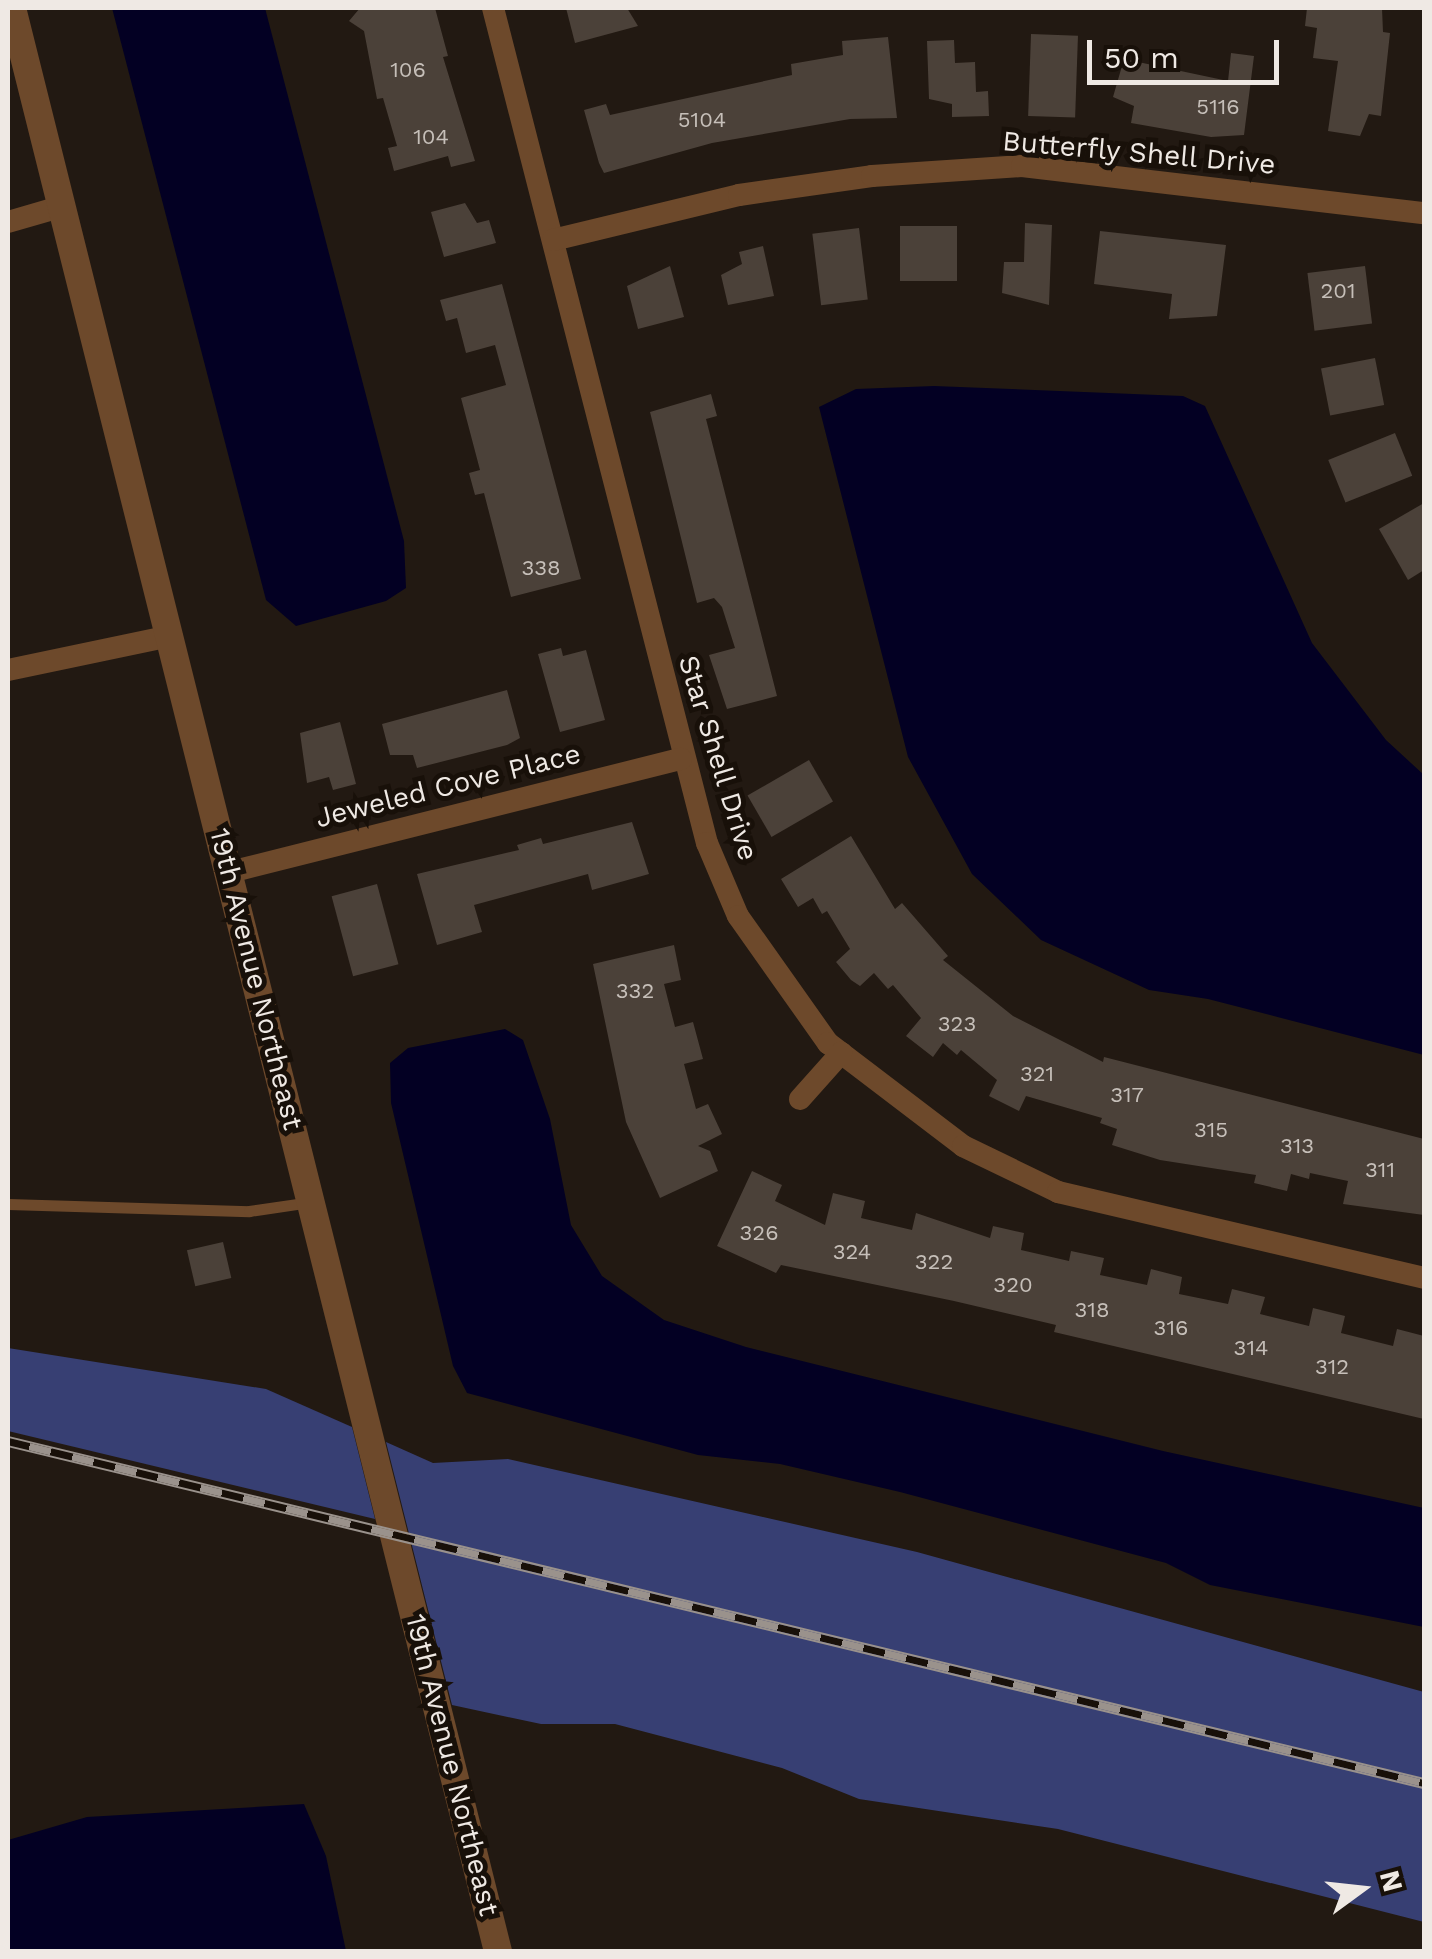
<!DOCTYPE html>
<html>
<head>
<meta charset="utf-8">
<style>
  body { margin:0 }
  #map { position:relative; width:1432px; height:1959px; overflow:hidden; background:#221912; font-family:"Work Sans",sans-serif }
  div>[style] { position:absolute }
  .forest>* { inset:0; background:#373f73 }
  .water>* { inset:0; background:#030023 }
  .building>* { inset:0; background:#4b4139; transform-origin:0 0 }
  .service>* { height:11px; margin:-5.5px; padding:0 5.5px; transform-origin:5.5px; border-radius:5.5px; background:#6d492b }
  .minor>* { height:22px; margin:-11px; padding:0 11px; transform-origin:11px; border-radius:11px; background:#6d492b }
  .tertiary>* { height:28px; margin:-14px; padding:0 14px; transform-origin:14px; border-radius:14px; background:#6d492b }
  .rail>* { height:11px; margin-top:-5.5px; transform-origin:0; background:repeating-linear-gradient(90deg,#181009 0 22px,#9a928c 0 44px); box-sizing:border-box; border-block:2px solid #9a928c }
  span { translate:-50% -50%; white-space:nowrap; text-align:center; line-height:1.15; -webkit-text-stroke:10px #181009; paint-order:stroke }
  .number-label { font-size:22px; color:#c6bfb9 }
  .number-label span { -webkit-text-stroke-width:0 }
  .street-label { font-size:28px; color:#efe9e4 }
  .frame { position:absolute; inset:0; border:10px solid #efe9e4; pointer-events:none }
  .north { position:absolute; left:1312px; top:1839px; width:100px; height:100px; -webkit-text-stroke:8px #181009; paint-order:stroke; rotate:75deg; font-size:28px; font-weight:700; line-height:40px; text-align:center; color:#efe9e4 }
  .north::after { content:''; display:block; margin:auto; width:35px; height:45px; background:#efe9e4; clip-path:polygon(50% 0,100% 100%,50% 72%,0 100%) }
  .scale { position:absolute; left:1087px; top:40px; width:192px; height:45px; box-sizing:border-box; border:5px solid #efe9e4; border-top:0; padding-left:12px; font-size:30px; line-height:35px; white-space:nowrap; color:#efe9e4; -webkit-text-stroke:8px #181009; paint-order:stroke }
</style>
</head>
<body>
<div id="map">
  <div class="forest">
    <div style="clip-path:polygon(8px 1348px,266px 1389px,352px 1427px,375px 1519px,8px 1431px)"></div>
    <div style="clip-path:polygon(386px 1442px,433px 1463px,508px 1459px,917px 1552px,1424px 1692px,1424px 1922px,1058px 1829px,859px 1799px,782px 1768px,615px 1724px,541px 1724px,452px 1705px)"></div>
  </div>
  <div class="water">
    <div style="clip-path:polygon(112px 8px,265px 8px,404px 541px,406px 588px,386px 601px,296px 626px,266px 600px)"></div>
    <div style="clip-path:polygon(934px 386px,1183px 396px,1205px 406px,1312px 643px,1386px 740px,1424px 775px,1424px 1055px,1208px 999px,1149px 990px,1041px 940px,972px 874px,908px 757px,819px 407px,856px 389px)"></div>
    <div style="clip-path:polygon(505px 1029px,523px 1040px,550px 1119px,571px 1225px,602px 1276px,664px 1320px,746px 1347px,1163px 1451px,1424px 1508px,1424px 1627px,1210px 1585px,1166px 1563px,900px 1492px,780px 1464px,698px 1455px,467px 1393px,453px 1366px,391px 1103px,390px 1063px,408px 1048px)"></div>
    <div style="clip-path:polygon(304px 1804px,326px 1856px,346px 1951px,8px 1951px,8px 1840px,87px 1817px)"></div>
  </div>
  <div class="building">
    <div style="clip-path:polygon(360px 8px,435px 8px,448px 56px,443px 57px,475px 161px,451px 167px,448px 156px,394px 171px,388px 148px,397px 146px,383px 98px,377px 99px,364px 31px,349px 21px)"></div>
    <div style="clip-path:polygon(566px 8px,627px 8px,638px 26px,575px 43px)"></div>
    <div style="clip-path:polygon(1307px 8px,1382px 8px,1383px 32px,1390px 33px,1381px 116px,1369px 114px,1360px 136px,1328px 131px,1338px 61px,1313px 58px,1317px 28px,1305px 26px)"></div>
    <div style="left:1031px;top:34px;width:47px;height:82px;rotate:2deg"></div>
    <div style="clip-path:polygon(888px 37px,897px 118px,850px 119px,712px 143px,604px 173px,599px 163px,584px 110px,606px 104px,610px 115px,792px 75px,791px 64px,843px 55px,842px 41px)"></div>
    <div style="clip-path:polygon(954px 40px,955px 63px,975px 62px,976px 92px,988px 91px,989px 116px,952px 117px,952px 104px,929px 99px,927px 41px)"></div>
    <div style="clip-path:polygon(1231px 53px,1254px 56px,1244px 135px,1211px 137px,1131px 123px,1134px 106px,1113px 97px,1124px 59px,1228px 81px)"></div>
    <div style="clip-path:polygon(465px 203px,477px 223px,489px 220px,496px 243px,444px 257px,431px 212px)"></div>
    <div style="clip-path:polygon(1025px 223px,1052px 225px,1049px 305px,1002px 293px,1004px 262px,1024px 262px)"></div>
    <div style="left:900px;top:226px;width:57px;height:55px"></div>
    <div style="left:859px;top:228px;width:72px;height:47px;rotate:83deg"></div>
    <div style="clip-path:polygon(1100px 231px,1226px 245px,1217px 316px,1169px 319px,1172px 294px,1094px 284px)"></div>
    <div style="clip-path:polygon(763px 246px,774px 296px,728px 305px,721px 275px,742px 264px,739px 252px)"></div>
    <div style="clip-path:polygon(670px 266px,684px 317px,638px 329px,627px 286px)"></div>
    <div style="left:1365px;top:266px;width:58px;height:58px;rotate:83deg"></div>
    <div style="clip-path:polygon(502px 284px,581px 579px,511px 597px,484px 493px,475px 495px,469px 473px,480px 470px,461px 398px,506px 385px,495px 345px,466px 353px,457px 318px,446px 321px,440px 300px)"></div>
    <div style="left:1375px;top:358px;width:48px;height:55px;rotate:79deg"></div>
    <div style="clip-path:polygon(711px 394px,717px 416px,706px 419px,777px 696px,727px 709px,709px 655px,735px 648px,722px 607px,714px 598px,697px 603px,650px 412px)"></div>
    <div style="left:1395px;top:433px;width:46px;height:72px;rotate:68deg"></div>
    <div style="clip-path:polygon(1424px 503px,1424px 570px,1408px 580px,1379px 529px)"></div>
    <div style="clip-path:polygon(561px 648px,563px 656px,586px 650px,605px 720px,560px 732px,538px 654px)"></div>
    <div style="clip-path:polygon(507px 690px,520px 738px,507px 745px,417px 768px,413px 755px,390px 755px,382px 724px)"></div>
    <div style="clip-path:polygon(340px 722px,356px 784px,333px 790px,329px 777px,307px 783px,300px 733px)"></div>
    <div style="left:809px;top:760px;width:48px;height:71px;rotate:60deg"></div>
    <div style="clip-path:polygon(632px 822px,649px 874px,592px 890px,588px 874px,474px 905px,482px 932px,437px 945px,417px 874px,519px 850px,517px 845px,541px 838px,543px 844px)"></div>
    <div style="clip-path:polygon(851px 836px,895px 909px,902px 903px,948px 956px,943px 960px,1013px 1016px,1103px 1062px,1104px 1057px,1424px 1139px,1424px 1215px,1343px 1204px,1348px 1181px,1310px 1173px,1309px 1179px,1291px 1174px,1287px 1191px,1254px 1183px,1256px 1175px,1160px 1160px,1112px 1145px,1117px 1129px,1100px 1123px,1102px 1118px,1026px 1096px,1019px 1111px,989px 1096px,997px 1080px,961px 1050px,957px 1055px,943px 1043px,933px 1057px,906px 1036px,921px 1018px,893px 985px,888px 989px,874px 973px,860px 986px,851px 980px,836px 962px,850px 949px,827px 911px,822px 914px,813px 898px,798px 907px,781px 879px)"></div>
    <div style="left:377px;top:884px;width:83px;height:47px;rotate:75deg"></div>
    <div style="clip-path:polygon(674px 945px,681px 980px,664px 984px,675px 1027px,693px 1022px,703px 1059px,684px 1064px,696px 1109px,708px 1104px,722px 1134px,698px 1146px,710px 1151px,718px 1171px,660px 1198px,626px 1122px,593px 964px)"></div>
    <div style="clip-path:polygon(752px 1171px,782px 1185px,775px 1201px,825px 1225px,833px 1193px,865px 1201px,861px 1218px,912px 1230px,916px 1213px,990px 1238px,993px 1226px,1024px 1233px,1021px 1250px,1069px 1261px,1071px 1251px,1104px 1258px,1100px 1275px,1147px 1285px,1151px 1269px,1182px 1277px,1179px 1294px,1228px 1304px,1232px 1289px,1265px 1297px,1260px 1314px,1309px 1326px,1313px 1308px,1345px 1316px,1341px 1333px,1393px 1346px,1397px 1329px,1424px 1336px,1424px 1419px,1054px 1332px,1056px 1325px,954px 1301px,781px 1265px,776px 1273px,717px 1246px)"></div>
    <div style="left:223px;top:1242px;width:37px;height:37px;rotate:77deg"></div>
  </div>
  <div class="service">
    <div style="left:8px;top:1204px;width:241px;rotate:1.7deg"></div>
    <div style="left:249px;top:1211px;width:63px;rotate:-8.3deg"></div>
  </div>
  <div class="minor">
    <div style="left:493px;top:8px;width:862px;rotate:75.63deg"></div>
    <div style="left:707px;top:843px;width:79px;rotate:67deg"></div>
    <div style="left:738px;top:916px;width:156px;rotate:54.7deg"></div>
    <div style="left:828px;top:1043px;width:170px;rotate:37.3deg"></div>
    <div style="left:963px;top:1146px;width:106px;rotate:25.8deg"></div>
    <div style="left:1058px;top:1192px;width:376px;rotate:13.2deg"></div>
    <div style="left:8px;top:222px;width:57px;rotate:-16.2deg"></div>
    <div style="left:553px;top:240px;width:191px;rotate:-13.6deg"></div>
    <div style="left:739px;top:195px;width:134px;rotate:-8.1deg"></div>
    <div style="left:872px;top:176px;width:150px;rotate:-3.8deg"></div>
    <div style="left:1022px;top:166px;width:405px;rotate:6.7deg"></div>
    <div style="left:8px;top:670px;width:167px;rotate:-11.8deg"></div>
    <div style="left:230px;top:872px;width:465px;rotate:-14.1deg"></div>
    <div style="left:800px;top:1099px;width:62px;rotate:-48.3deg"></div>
  </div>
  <div class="tertiary">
    <div style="left:12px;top:8px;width:2004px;rotate:75.96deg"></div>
  </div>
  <div class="rail">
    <div style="left:8px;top:1441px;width:1457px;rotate:13.58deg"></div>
  </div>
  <div class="number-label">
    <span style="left:408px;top:70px">106</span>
    <span style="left:1218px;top:107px">5116</span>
    <span style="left:702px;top:120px">5104</span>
    <span style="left:431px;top:137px">104</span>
    <span style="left:1338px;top:291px">201</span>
    <span style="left:541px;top:568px">338</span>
    <span style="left:635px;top:991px">332</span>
    <span style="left:957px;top:1024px">323</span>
    <span style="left:1037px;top:1074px">321</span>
    <span style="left:1127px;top:1095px">317</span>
    <span style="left:1211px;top:1130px">315</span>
    <span style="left:1297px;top:1146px">313</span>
    <span style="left:1380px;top:1170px">311</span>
    <span style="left:759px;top:1233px">326</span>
    <span style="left:852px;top:1252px">324</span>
    <span style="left:934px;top:1262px">322</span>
    <span style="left:1013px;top:1285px">320</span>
    <span style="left:1092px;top:1310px">318</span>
    <span style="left:1171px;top:1328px">316</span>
    <span style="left:1251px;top:1348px">314</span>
    <span style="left:1332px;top:1367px">312</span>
  </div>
  <div class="street-label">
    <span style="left:1139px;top:153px;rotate:5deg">Butterfly Shell Drive</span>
    <span style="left:718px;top:758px;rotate:73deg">Star Shell Drive</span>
    <span style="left:448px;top:786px;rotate:-14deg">Jeweled Cove Place</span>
    <span style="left:256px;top:979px;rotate:76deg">19th Avenue Northeast</span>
    <span style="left:452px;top:1765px;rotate:76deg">19th Avenue Northeast</span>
  </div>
  <div class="frame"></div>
  <div class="north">N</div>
  <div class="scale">50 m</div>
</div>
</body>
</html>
